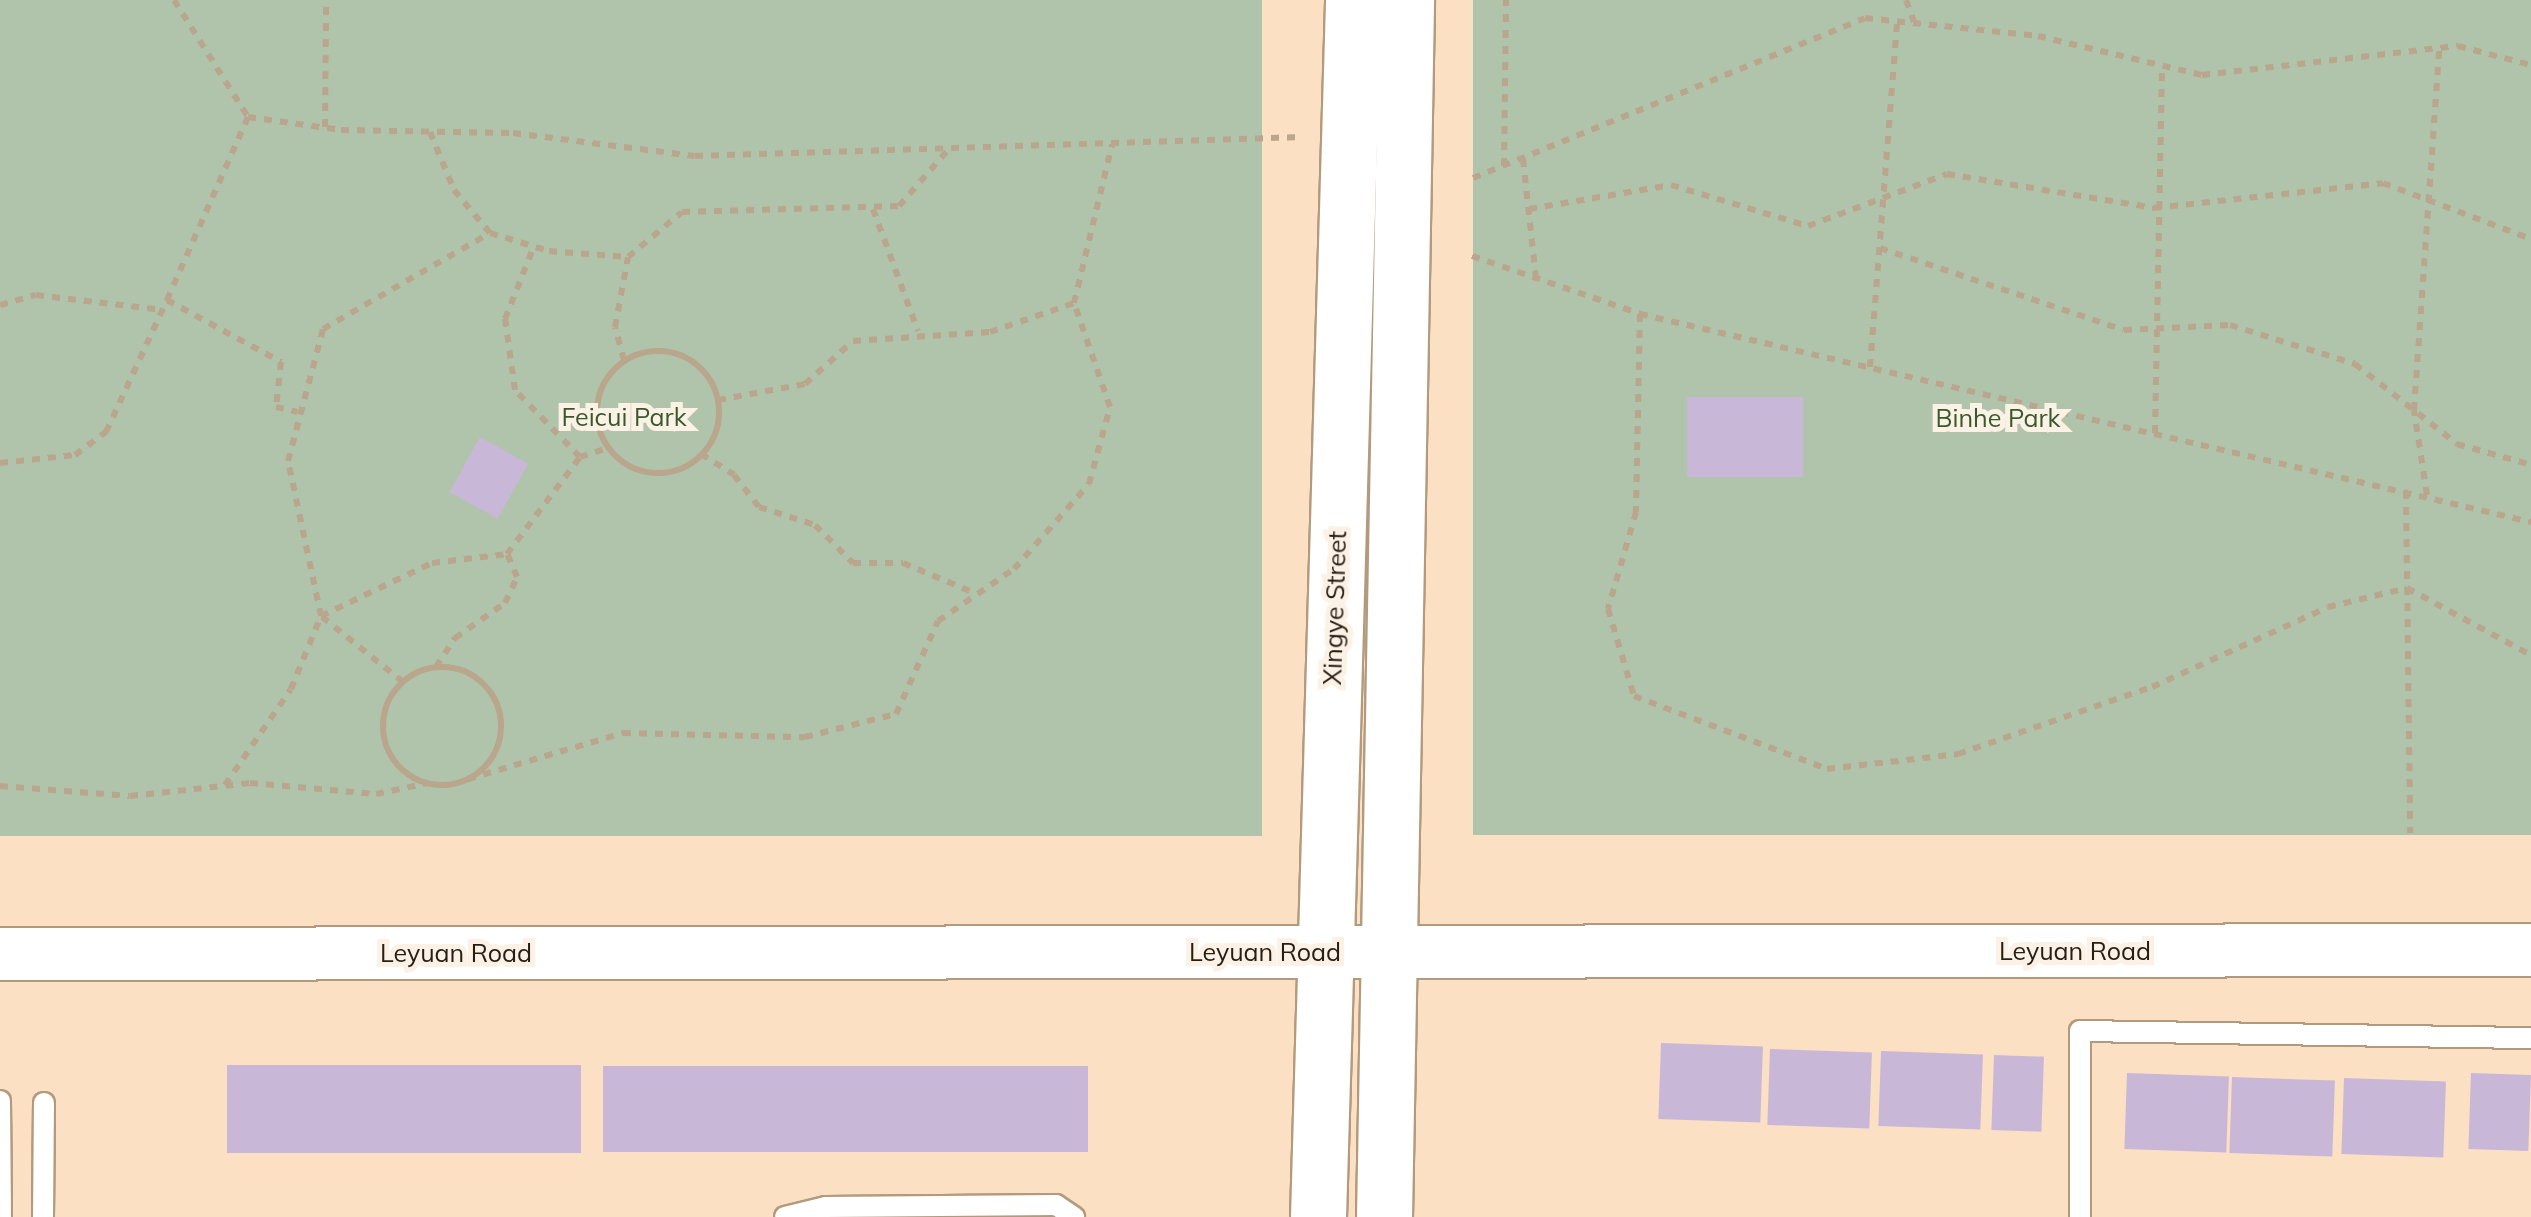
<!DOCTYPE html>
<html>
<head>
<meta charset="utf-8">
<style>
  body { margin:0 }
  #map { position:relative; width:2531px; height:1217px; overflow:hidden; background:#fbe0c3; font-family:Mulish,sans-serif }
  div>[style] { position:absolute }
  .green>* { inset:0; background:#b0c3ab; transform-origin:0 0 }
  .building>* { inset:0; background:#c9b7d7; transform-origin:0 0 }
  .path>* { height:6px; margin-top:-3px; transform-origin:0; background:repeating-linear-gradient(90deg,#baa58d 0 8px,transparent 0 16px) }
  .path>.ring { margin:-3px; padding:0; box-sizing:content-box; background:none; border:6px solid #baa58d; border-radius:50% }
  .roads { filter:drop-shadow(2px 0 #b39a7e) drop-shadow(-2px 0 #b39a7e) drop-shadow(0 2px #b39a7e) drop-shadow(0 -2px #b39a7e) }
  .service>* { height:20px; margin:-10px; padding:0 10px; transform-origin:10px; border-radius:10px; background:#fff }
  .tertiary>* { height:52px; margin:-26px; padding:0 26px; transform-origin:26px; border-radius:26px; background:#fff }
  .secondary>* { height:55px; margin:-27.5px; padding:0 27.5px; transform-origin:27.5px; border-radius:27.5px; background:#fff }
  span { translate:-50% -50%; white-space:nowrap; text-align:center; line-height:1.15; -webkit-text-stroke:10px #fbf1e5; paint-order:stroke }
  .park-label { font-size:25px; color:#375a2c }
  .street-label { font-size:25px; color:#271e13 }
</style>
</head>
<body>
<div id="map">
  <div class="green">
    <div style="left:0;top:0;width:1262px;height:836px"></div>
    <div style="left:1473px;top:0;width:1058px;height:835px"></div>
  </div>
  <div class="building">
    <div style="left:1687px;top:397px;width:116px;height:80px"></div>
    <div style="left:480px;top:437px;width:55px;height:63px;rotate:29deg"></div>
    <div style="left:1661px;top:1043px;width:102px;height:76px;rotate:2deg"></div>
    <div style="left:1770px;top:1049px;width:102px;height:76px;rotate:2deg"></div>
    <div style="left:1881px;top:1051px;width:102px;height:75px;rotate:2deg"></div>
    <div style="left:1994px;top:1055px;width:50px;height:75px;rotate:2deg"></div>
    <div style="left:227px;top:1065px;width:354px;height:88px"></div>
    <div style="left:1088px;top:1066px;width:86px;height:485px;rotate:90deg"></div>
    <div style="left:2127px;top:1073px;width:102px;height:76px;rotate:2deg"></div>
    <div style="left:2471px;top:1073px;width:60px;height:76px;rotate:2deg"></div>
    <div style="left:2232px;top:1077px;width:103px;height:76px;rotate:2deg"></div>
    <div style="left:2344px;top:1078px;width:102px;height:76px;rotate:2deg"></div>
  </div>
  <div class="path">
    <div style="left:174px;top:0;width:138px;rotate:57.7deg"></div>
    <div style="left:248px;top:117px;width:94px;rotate:8deg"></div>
    <div style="left:341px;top:130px;width:172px;rotate:1deg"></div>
    <div style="left:513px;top:133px;width:183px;rotate:7.2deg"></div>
    <div style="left:695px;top:156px;width:608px;rotate:-1.79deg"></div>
    <div style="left:1906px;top:0;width:23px;rotate:70deg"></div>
    <div style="left:248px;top:117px;width:200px;rotate:113.9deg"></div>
    <div style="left:167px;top:300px;width:130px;rotate:28.5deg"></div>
    <div style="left:281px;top:362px;width:45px;rotate:96.3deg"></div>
    <div style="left:276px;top:407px;width:22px;rotate:13deg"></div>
    <div style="left:325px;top:127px;width:127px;rotate:-89.5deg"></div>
    <div style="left:430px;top:132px;width:63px;rotate:67.5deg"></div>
    <div style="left:454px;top:190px;width:56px;rotate:50.1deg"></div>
    <div style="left:490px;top:233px;width:62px;rotate:17deg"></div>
    <div style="left:549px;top:251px;width:79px;rotate:4.3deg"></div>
    <div style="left:628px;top:257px;width:70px;rotate:-39.8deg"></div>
    <div style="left:682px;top:212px;width:217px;rotate:-1.6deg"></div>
    <div style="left:899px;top:206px;width:73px;rotate:-48.9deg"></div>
    <div style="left:1523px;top:159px;width:120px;rotate:83.8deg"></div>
    <div style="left:1504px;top:166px;width:166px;rotate:-89.3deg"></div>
    <div style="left:1473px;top:178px;width:423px;rotate:-22.2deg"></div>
    <div style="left:1865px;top:18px;width:174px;rotate:5.9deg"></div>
    <div style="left:2038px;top:36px;width:169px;rotate:13.4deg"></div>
    <div style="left:2202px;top:75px;width:258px;rotate:-6.5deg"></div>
    <div style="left:2458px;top:46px;width:75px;rotate:14.6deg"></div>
    <div style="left:873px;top:209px;width:130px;rotate:69.8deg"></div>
    <div style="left:1529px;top:209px;width:144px;rotate:-9.6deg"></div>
    <div style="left:1671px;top:185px;width:143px;rotate:16.7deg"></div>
    <div style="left:1808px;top:226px;width:148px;rotate:-20.5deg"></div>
    <div style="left:1947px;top:174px;width:210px;rotate:9.3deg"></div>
    <div style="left:2154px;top:208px;width:230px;rotate:-6.2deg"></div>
    <div style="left:2383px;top:183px;width:158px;rotate:20.7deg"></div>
    <div style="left:1880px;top:248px;width:257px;rotate:18.6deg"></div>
    <div style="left:2124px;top:330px;width:106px;rotate:-2.7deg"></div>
    <div style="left:2230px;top:325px;width:131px;rotate:17.3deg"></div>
    <div style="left:2355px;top:364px;width:130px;rotate:38.1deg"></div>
    <div style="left:2457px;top:444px;width:77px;rotate:15.8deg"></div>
    <div style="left:1472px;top:256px;width:178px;rotate:19deg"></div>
    <div style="left:1640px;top:314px;width:915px;rotate:13.14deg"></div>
    <div style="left:0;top:305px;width:37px;rotate:-16deg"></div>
    <div style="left:36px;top:295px;width:128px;rotate:6.7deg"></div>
    <div style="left:1640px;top:314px;width:198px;rotate:91.2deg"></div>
    <div style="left:1636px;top:512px;width:101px;rotate:106.1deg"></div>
    <div style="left:1608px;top:609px;width:91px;rotate:73.4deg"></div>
    <div style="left:1634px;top:696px;width:206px;rotate:20.7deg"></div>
    <div style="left:1827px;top:769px;width:132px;rotate:-6.5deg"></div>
    <div style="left:1958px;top:754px;width:205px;rotate:-19.1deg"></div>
    <div style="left:2152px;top:687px;width:193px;rotate:-24.4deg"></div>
    <div style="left:2328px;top:607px;width:81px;rotate:-13.5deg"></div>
    <div style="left:2407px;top:588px;width:141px;rotate:28.4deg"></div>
    <div class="ring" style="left:597px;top:351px;width:116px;height:116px"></div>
    <div style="left:624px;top:360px;width:34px;rotate:-105deg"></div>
    <div style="left:615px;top:327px;width:71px;rotate:-79.5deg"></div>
    <div style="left:1870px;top:367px;width:347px;rotate:-85.5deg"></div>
    <div style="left:718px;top:400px;width:88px;rotate:-10.4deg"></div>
    <div style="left:805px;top:384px;width:64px;rotate:-41.9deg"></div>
    <div style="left:853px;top:341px;width:137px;rotate:-3.8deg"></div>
    <div style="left:990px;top:332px;width:89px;rotate:-19deg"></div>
    <div style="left:2155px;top:433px;width:368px;rotate:-88.9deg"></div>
    <div style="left:701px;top:454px;width:39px;rotate:32deg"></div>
    <div style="left:734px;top:475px;width:41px;rotate:52deg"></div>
    <div style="left:759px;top:507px;width:59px;rotate:17.8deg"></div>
    <div style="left:815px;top:525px;width:54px;rotate:45deg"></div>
    <div style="left:853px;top:563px;width:50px"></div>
    <div style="left:903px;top:563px;width:80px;rotate:22.7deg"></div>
    <div style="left:580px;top:457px;width:29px;rotate:-18deg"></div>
    <div style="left:0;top:463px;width:75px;rotate:-6.1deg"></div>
    <div style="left:75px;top:455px;width:39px;rotate:-37deg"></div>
    <div style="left:106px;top:432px;width:145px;rotate:-65.2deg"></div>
    <div style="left:2406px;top:491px;width:342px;rotate:89.3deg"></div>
    <div style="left:2427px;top:495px;width:86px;rotate:-98.7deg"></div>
    <div style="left:2414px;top:410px;width:363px;rotate:-86deg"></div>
    <div style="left:436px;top:667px;width:35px;rotate:-57deg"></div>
    <div style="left:455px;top:638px;width:61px;rotate:-35deg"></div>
    <div style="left:505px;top:603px;width:29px;rotate:-65deg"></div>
    <div style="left:517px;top:577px;width:25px;rotate:-113deg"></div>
    <div class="ring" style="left:383px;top:667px;width:112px;height:112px"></div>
    <div style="left:403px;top:682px;width:105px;rotate:-141.2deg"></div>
    <div style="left:321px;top:616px;width:123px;rotate:-25.5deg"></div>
    <div style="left:432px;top:563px;width:76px;rotate:-6.8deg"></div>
    <div style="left:507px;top:554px;width:121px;rotate:-53deg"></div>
    <div style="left:580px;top:457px;width:93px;rotate:-134.1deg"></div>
    <div style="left:515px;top:390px;width:72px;rotate:-98deg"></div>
    <div style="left:505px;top:319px;width:79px;rotate:-68.3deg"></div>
    <div style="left:468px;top:779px;width:162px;rotate:-16.5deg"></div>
    <div style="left:623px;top:733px;width:182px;rotate:1.3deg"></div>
    <div style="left:805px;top:737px;width:94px;rotate:-14.2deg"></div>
    <div style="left:896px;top:714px;width:102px;rotate:-65.7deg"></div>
    <div style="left:938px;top:621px;width:92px;rotate:-34.4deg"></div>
    <div style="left:1014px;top:569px;width:113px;rotate:-48.6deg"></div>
    <div style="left:1089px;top:484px;width:80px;rotate:-74.7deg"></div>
    <div style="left:1110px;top:407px;width:110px;rotate:-109.1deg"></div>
    <div style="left:1074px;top:303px;width:163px;rotate:-76.5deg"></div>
    <div style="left:225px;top:785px;width:116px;rotate:-55.5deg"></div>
    <div style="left:291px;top:689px;width:79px;rotate:-67.7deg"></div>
    <div style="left:321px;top:616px;width:158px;rotate:-102deg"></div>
    <div style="left:288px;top:461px;width:137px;rotate:-75.1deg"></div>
    <div style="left:323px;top:329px;width:193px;rotate:-29.9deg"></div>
    <div style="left:0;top:786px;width:130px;rotate:4.4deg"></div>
    <div style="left:130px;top:796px;width:121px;rotate:-6.2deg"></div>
    <div style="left:250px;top:783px;width:126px;rotate:5deg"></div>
    <div style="left:376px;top:794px;width:53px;rotate:-11.9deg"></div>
  </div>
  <div class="roads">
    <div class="service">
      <div style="left:0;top:1101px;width:116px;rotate:89.5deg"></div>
      <div style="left:43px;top:1217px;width:114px;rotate:-89.5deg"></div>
      <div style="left:785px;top:1217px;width:42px;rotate:-13.7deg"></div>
      <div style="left:826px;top:1207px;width:230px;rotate:-0.5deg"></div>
      <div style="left:1056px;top:1205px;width:22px;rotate:34deg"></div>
      <div style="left:2080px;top:1217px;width:186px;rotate:-90deg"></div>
      <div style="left:2080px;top:1031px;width:451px;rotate:0.9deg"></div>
    </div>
    <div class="tertiary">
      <div style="left:0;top:954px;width:2531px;rotate:-0.09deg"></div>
    </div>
    <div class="secondary">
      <div style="left:1318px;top:1217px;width:1218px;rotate:-88.35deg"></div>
      <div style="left:1384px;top:1217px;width:1217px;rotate:-88.96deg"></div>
    </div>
  </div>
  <div class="park-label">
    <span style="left:624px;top:417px">Feicui Park</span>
    <span style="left:1998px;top:418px">Binhe Park</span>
  </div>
  <div class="street-label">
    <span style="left:1335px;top:608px;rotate:-88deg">Xingye Street</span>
    <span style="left:2075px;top:951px">Leyuan Road</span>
    <span style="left:1265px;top:952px">Leyuan Road</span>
    <span style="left:456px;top:953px">Leyuan Road</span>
  </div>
</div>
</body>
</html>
